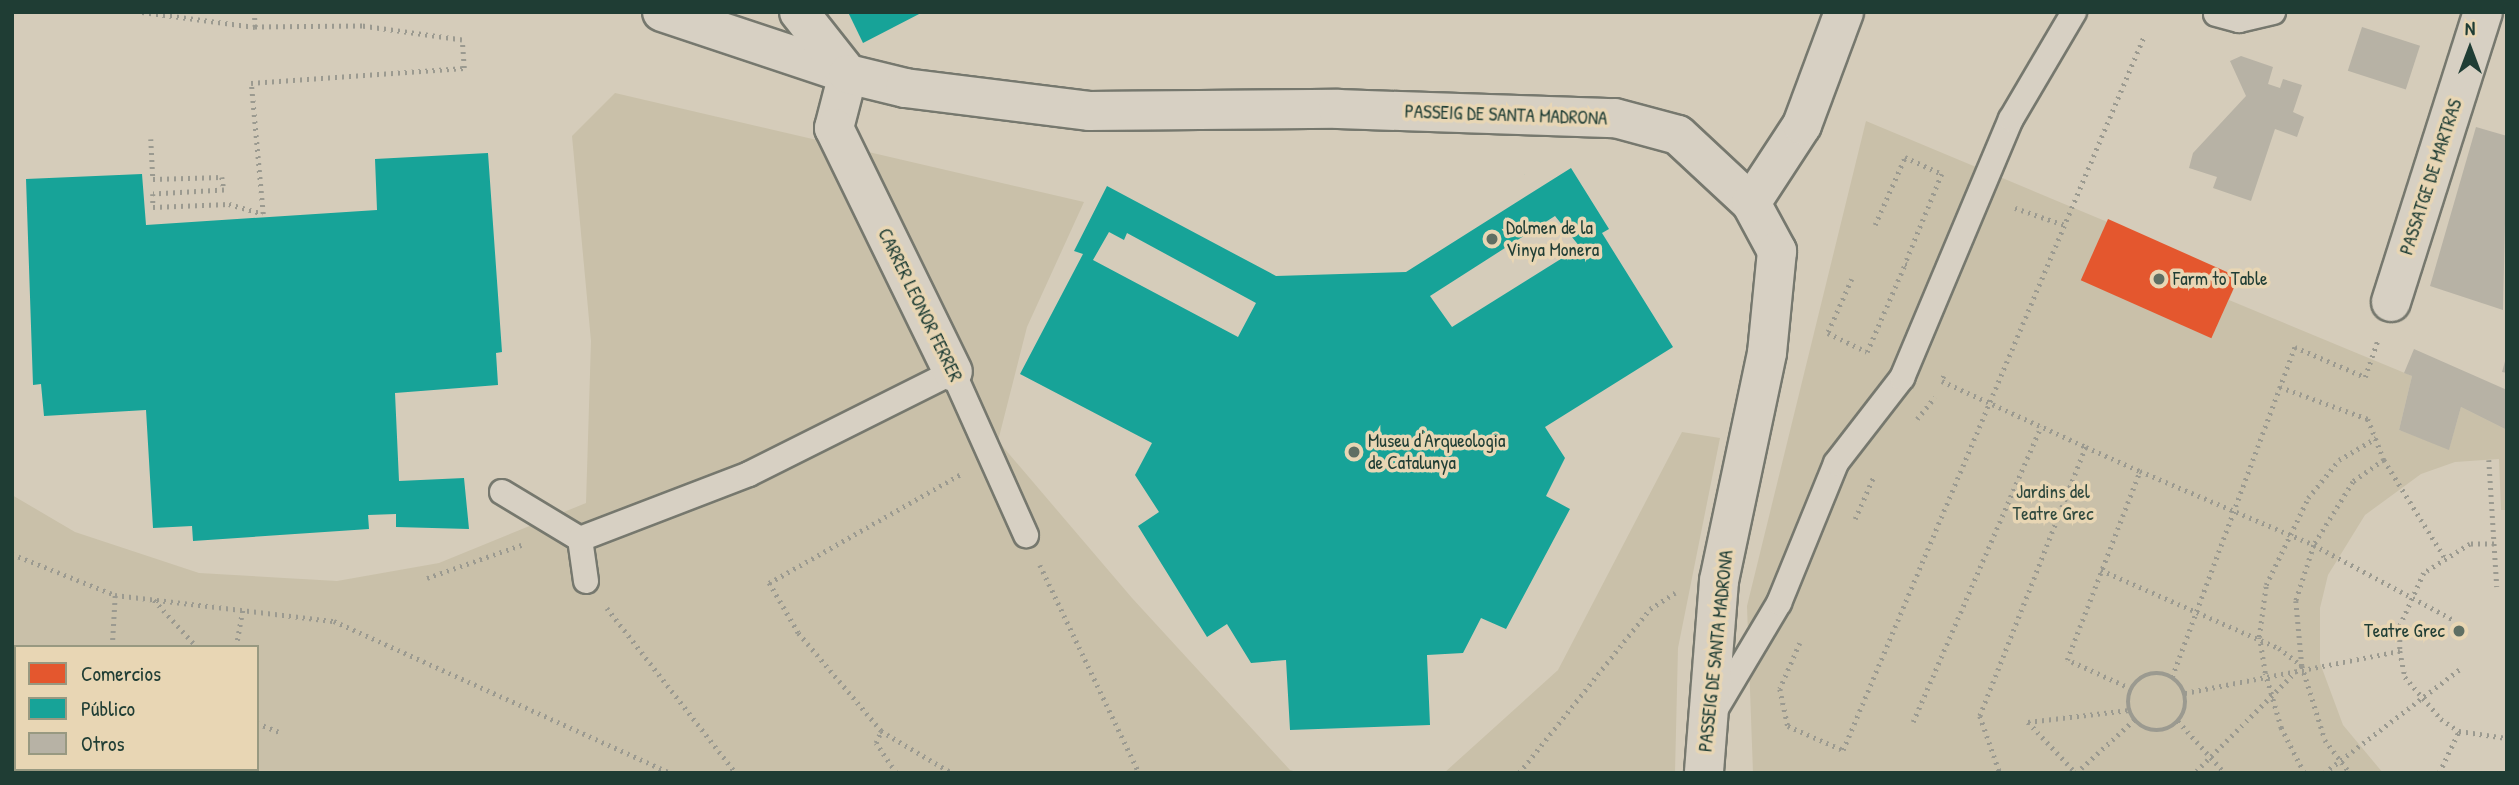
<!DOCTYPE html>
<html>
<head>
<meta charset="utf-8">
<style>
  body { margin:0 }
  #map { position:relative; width:2519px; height:785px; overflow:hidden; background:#d5ccba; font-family:"Patrick Hand",sans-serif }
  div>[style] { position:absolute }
  .green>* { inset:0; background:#c9c0a9 }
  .shops>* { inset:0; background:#e4572e; transform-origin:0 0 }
  .public>* { inset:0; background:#17a398 }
  .building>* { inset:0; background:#b7b2a5; transform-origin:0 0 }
  .path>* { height:4.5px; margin-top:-2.25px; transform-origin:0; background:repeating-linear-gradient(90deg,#9b9a90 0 2px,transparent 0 7px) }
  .path>.ring { margin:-2.25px; padding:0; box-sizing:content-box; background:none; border:4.5px solid #9b9a90; border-radius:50% }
  .roads { filter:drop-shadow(2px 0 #76786e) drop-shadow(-2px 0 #76786e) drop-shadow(0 2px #76786e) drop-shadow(0 -2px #76786e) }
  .lane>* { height:24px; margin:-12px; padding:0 12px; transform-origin:12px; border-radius:12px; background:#d7d0c3 }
  .street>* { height:38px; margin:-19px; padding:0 19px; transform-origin:19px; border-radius:19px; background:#d7d0c3 }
  .secondary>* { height:38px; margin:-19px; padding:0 19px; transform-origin:19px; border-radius:19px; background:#d7d0c3 }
  .dots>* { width:19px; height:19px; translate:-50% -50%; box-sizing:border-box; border:4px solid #e8d6b4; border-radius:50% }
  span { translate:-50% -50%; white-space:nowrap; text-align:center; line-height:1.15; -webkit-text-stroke:7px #e8d6b4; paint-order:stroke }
  .street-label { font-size:19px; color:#1f3d34 }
  .poi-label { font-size:19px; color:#1f3d34 }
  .left { translate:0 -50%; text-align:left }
  .right { translate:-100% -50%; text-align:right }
  .park-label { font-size:19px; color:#2f493e }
  .frame { position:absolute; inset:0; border:14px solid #1f3d34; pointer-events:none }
  .legend { position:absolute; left:14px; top:645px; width:245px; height:126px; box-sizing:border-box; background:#e8d6b4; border:2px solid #989981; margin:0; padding:9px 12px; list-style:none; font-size:21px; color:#1f3d34 }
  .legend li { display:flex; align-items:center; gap:14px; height:35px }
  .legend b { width:35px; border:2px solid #989981 }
  .north { position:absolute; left:2435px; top:14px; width:70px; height:70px; -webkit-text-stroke:5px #e8d6b4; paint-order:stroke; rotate:0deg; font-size:19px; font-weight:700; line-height:28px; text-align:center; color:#1f3d34 }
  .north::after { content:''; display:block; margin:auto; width:24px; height:32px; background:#1f3d34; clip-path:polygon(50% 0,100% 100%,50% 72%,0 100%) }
</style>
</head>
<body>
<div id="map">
  <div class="green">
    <div style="clip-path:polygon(evenodd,615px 93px,1084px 202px,1027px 327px,998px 441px,1132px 598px,1290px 770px,1300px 773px,12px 773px,12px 495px,75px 532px,199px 573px,337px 581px,439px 563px,586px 503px,591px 341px,572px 136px,615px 93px,16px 647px,257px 647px,257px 769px,16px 769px,16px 647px)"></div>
    <div style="clip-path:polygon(1866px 121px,2239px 277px,2229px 300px,2412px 376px,2399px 430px,2449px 449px,2461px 407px,2507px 430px,2507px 510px,2501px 510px,2499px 459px,2455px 462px,2421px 474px,2365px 515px,2328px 575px,2320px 608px,2320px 663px,2343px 725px,2383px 773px,1753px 773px,1747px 606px)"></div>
    <div style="clip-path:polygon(1682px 432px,1720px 438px,1678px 648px,1675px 773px,1444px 773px,1558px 670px)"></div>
  </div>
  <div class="shops">
    <div style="left:2108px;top:219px;width:143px;height:67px;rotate:24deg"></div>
  </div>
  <div class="public">
    <div style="clip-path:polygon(848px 12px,923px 12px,863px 43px)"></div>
    <div style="clip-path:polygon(488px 153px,502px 352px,496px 353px,498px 385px,395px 393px,399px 481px,464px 478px,469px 529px,396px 527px,396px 514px,368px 515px,369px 529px,193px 541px,192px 526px,153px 528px,146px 410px,44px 416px,41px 384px,33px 385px,26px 179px,142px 174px,146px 225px,377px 210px,375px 159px)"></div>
    <div style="clip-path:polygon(evenodd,1571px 168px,1609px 229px,1602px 233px,1673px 347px,1545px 427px,1565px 458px,1546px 496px,1570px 509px,1506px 629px,1481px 618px,1463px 653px,1427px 655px,1430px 725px,1290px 730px,1286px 660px,1251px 663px,1227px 624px,1207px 637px,1138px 526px,1159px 512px,1135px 475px,1152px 443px,1020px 374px,1083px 254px,1074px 251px,1107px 186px,1276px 276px,1406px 272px,1571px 168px,1555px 216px,1580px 247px,1452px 327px,1430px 296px,1555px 216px,1571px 168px,1109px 232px,1124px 240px,1127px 233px,1256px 303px,1238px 337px,1093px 260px,1109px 232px)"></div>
  </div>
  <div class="building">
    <div style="left:2362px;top:27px;width:61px;height:46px;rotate:18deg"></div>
    <div style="clip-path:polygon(2241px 56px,2273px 67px,2268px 84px,2280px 88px,2283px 79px,2302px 85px,2293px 112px,2304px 117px,2297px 137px,2275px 129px,2251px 201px,2213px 188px,2217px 177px,2189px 168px,2193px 153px,2246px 96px,2230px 61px)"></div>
    <div style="clip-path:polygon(2476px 127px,2507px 136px,2503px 310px,2430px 286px)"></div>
    <div style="clip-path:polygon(2414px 349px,2507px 390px,2507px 430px,2461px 407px,2449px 450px,2399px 430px,2412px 376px,2404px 373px)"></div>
    <div style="clip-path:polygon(2507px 354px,2507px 373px,2502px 372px)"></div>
  </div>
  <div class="path">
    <div style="left:142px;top:12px;width:114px;rotate:7.6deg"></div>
    <div style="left:151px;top:139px;width:40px;rotate:87.1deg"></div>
    <div style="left:153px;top:179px;width:69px;rotate:-1.7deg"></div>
    <div style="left:222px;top:177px;width:13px;rotate:81deg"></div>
    <div style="left:224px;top:190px;width:71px;rotate:176.8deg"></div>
    <div style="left:153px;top:194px;width:13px;rotate:90deg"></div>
    <div style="left:153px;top:207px;width:76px;rotate:-2.3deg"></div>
    <div style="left:229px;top:204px;width:35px;rotate:16deg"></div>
    <div style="left:263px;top:214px;width:132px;rotate:-95.2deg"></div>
    <div style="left:251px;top:83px;width:214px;rotate:-4deg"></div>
    <div style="left:464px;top:68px;width:28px;rotate:-94deg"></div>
    <div style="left:462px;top:40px;width:101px;rotate:-172deg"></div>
    <div style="left:362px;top:26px;width:107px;rotate:179.5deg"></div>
    <div style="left:255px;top:27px;width:15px;rotate:-94deg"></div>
    <div style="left:2015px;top:208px;width:53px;rotate:18.8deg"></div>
    <div style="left:1875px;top:225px;width:74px;rotate:-66.2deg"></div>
    <div style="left:1905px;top:157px;width:41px;rotate:24.7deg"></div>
    <div style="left:1942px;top:174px;width:97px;rotate:112.3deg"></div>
    <div style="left:1905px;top:264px;width:6px;rotate:18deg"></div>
    <div style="left:1852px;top:279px;width:59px;rotate:114deg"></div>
    <div style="left:1828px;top:333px;width:43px;rotate:26deg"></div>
    <div style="left:1867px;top:352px;width:96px;rotate:-66.6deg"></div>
    <div style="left:1944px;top:376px;width:5px;rotate:112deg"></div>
    <div style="left:1942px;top:381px;width:158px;rotate:24.6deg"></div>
    <div style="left:2086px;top:447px;width:289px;rotate:111.5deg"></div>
    <div style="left:1980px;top:716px;width:60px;rotate:70.7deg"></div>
    <div style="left:2280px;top:387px;width:94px;rotate:20deg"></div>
    <div style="left:2368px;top:419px;width:44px;rotate:68.7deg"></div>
    <div style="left:2384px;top:460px;width:38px;rotate:145deg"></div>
    <div style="left:2353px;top:482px;width:74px;rotate:121.8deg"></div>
    <div style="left:2314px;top:545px;width:159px;rotate:28.2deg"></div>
    <div style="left:1917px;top:419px;width:28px;rotate:-51deg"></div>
    <div style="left:2086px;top:447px;width:59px;rotate:24deg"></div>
    <div style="left:2384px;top:460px;width:115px;rotate:58.1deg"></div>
    <div style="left:2489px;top:460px;width:127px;rotate:86.4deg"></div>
    <div style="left:1855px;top:519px;width:47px;rotate:-66.2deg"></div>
    <div style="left:2494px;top:544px;width:24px;rotate:180deg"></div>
    <div style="left:2470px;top:544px;width:54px;rotate:147.8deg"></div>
    <div style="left:2424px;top:573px;width:58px;rotate:114.4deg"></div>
    <div style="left:2400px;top:626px;width:25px;rotate:90deg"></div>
    <div style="left:2400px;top:651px;width:26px;rotate:79deg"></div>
    <div style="left:2405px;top:677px;width:55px;rotate:49.4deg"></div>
    <div style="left:2441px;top:719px;width:22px;rotate:34deg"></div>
    <div style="left:2459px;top:731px;width:48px;rotate:8.5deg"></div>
    <div style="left:12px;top:554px;width:111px;rotate:21.7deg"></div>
    <div style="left:115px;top:595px;width:221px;rotate:6.8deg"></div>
    <div style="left:334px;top:621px;width:370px;rotate:24.3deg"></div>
    <div style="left:1040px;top:565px;width:230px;rotate:64.5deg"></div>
    <div style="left:2101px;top:570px;width:194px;rotate:23.7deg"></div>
    <div style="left:2279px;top:648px;width:29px;rotate:38deg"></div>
    <div style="left:2302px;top:666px;width:77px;rotate:72.7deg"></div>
    <div style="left:2325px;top:740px;width:41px;rotate:52.9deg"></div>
    <div style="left:427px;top:578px;width:100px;rotate:-19.3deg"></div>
    <div style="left:154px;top:600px;width:64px;rotate:47.5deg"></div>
    <div style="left:607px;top:608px;width:209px;rotate:52deg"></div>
    <div style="left:1800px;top:643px;width:50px;rotate:113.5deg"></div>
    <div style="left:1780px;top:689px;width:38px;rotate:78deg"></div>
    <div style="left:1788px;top:726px;width:60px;rotate:23.6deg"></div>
    <div style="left:1843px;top:750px;width:775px;rotate:-67.14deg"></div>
    <div style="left:112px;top:647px;width:52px;rotate:-86.7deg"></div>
    <div style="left:236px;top:647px;width:39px;rotate:-80deg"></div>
    <div class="ring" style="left:2128px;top:673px;width:53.5px;height:53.5px"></div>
    <div style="left:2172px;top:677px;width:352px;rotate:-69.6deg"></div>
    <div style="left:2295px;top:347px;width:76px;rotate:23.2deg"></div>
    <div style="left:2365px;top:377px;width:39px;rotate:-71deg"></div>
    <div style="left:2131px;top:689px;width:70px;rotate:-155.6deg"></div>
    <div style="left:2067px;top:660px;width:203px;rotate:-68.9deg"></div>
    <div style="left:2140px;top:471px;width:189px;rotate:23deg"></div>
    <div style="left:2314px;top:545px;width:59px;rotate:107.8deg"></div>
    <div style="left:2296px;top:601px;width:65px;rotate:84.7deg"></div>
    <div style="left:2302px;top:666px;width:151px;rotate:135deg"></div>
    <div style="left:2185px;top:693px;width:219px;rotate:-11.1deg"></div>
    <div style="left:2178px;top:721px;width:70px;rotate:47.9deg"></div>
    <div style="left:1913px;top:722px;width:322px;rotate:-66.6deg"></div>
    <div style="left:2028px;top:722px;width:102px;rotate:-6.8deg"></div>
    <div style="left:2028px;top:722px;width:70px;rotate:46.7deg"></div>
    <div style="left:257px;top:723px;width:27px;rotate:22deg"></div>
    <div style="left:881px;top:731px;width:82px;rotate:30.6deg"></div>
    <div style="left:226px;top:769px;width:4px;rotate:90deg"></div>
    <div style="left:104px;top:773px;width:4px;rotate:-90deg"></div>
    <div style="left:183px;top:773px;width:5px;rotate:-53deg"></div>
    <div style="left:896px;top:773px;width:36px;rotate:-124deg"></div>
    <div style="left:876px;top:743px;width:13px;rotate:-67deg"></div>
    <div style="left:881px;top:731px;width:128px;rotate:-130.3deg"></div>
    <div style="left:798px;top:633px;width:58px;rotate:-120.1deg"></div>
    <div style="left:769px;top:583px;width:221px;rotate:-29.6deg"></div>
    <div style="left:1519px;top:773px;width:210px;rotate:-51.4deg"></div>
    <div style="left:1650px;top:609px;width:30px;rotate:-33deg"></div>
    <div style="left:2076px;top:773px;width:79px;rotate:-42.4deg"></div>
    <div style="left:2304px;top:773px;width:51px;rotate:-117.1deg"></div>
    <div style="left:2281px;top:728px;width:57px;rotate:-106.2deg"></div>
    <div style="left:2265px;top:673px;width:36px;rotate:-99deg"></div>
    <div style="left:2259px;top:637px;width:52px;rotate:-82.3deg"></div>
    <div style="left:2266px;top:585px;width:97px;rotate:-64.2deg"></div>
    <div style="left:2308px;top:498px;width:49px;rotate:-50.8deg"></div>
    <div style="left:2339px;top:460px;width:43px;rotate:-30.7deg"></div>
    <div style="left:2324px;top:773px;width:171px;rotate:-37.4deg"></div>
    <div style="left:2439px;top:773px;width:47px;rotate:-64.5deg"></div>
  </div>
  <div class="roads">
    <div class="lane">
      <div style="left:2216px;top:14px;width:24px;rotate:15deg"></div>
      <div style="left:2239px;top:20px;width:35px;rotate:-13deg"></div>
      <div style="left:502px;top:492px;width:91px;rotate:31.1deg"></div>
      <div style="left:586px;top:581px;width:42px;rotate:-98.1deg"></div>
      <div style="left:580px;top:539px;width:181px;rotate:-21deg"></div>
      <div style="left:749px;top:474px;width:228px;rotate:-26.6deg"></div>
      <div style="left:953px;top:372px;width:179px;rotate:65.9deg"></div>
      <div style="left:1714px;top:712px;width:127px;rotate:-59.2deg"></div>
      <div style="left:1779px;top:603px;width:151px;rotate:-67.8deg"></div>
      <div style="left:1836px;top:463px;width:108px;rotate:-52.2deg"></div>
      <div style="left:1902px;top:378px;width:281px;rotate:-67.2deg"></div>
      <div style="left:2011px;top:119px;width:124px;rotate:-59.5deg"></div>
    </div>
    <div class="street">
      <div style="left:662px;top:12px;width:196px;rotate:18.4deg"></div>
      <div style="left:848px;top:74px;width:56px;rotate:104.5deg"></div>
      <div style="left:834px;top:128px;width:271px;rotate:64deg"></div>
      <div style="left:2391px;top:302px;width:304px;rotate:-72.4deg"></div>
    </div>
    <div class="secondary">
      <div style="left:799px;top:12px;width:79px;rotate:51.7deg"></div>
      <div style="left:848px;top:74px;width:59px;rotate:13.8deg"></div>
      <div style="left:905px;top:88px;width:185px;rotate:7.1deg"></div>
      <div style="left:1089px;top:111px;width:249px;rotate:-0.5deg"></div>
      <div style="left:1338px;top:109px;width:277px;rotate:1.9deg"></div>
      <div style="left:1615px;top:118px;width:65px;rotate:15.1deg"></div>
      <div style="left:1678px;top:135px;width:100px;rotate:43deg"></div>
      <div style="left:1751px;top:203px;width:55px;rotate:61.6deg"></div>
      <div style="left:1777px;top:251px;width:102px;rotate:95.6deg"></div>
      <div style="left:1767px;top:353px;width:233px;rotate:101.9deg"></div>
      <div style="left:1719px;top:581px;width:193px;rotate:94.5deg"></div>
      <div style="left:1751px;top:203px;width:93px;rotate:-56.8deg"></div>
      <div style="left:1802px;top:125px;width:121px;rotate:-69.6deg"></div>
    </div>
  </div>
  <div class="dots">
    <div style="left:1492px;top:239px;background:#5f6f63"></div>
    <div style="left:2159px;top:279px;background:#5f6f63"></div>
    <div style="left:1354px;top:452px;background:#5f6f63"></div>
    <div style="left:2459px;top:631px;background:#5f6f63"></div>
  </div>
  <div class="street-label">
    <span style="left:1506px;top:115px;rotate:2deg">PASSEIG DE SANTA MADRONA</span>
    <span style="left:2431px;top:177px;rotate:-72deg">PASSATGE DE MARTRAS</span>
    <span style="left:920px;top:305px;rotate:64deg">CARRER LEONOR FERRER</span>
    <span style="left:1716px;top:651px;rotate:-84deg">PASSEIG DE SANTA MADRONA</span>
  </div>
  <div class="poi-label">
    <span class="left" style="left:1506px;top:239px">Dolmen de la<br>Vinya Monera</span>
    <span class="left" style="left:2173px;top:279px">Farm to Table</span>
    <span class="left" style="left:1368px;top:452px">Museu d'Arqueologia<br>de Catalunya</span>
    <span class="right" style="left:2445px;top:631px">Teatre Grec</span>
  </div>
  <div class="park-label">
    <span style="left:2053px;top:503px">Jardins del<br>Teatre Grec</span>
  </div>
  <div class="frame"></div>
  <ul class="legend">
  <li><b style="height:19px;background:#e4572e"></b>Comercios</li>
  <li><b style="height:19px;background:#17a398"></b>Público</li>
  <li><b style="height:19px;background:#b7b2a5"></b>Otros</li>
  </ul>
  <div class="north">N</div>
</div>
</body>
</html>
